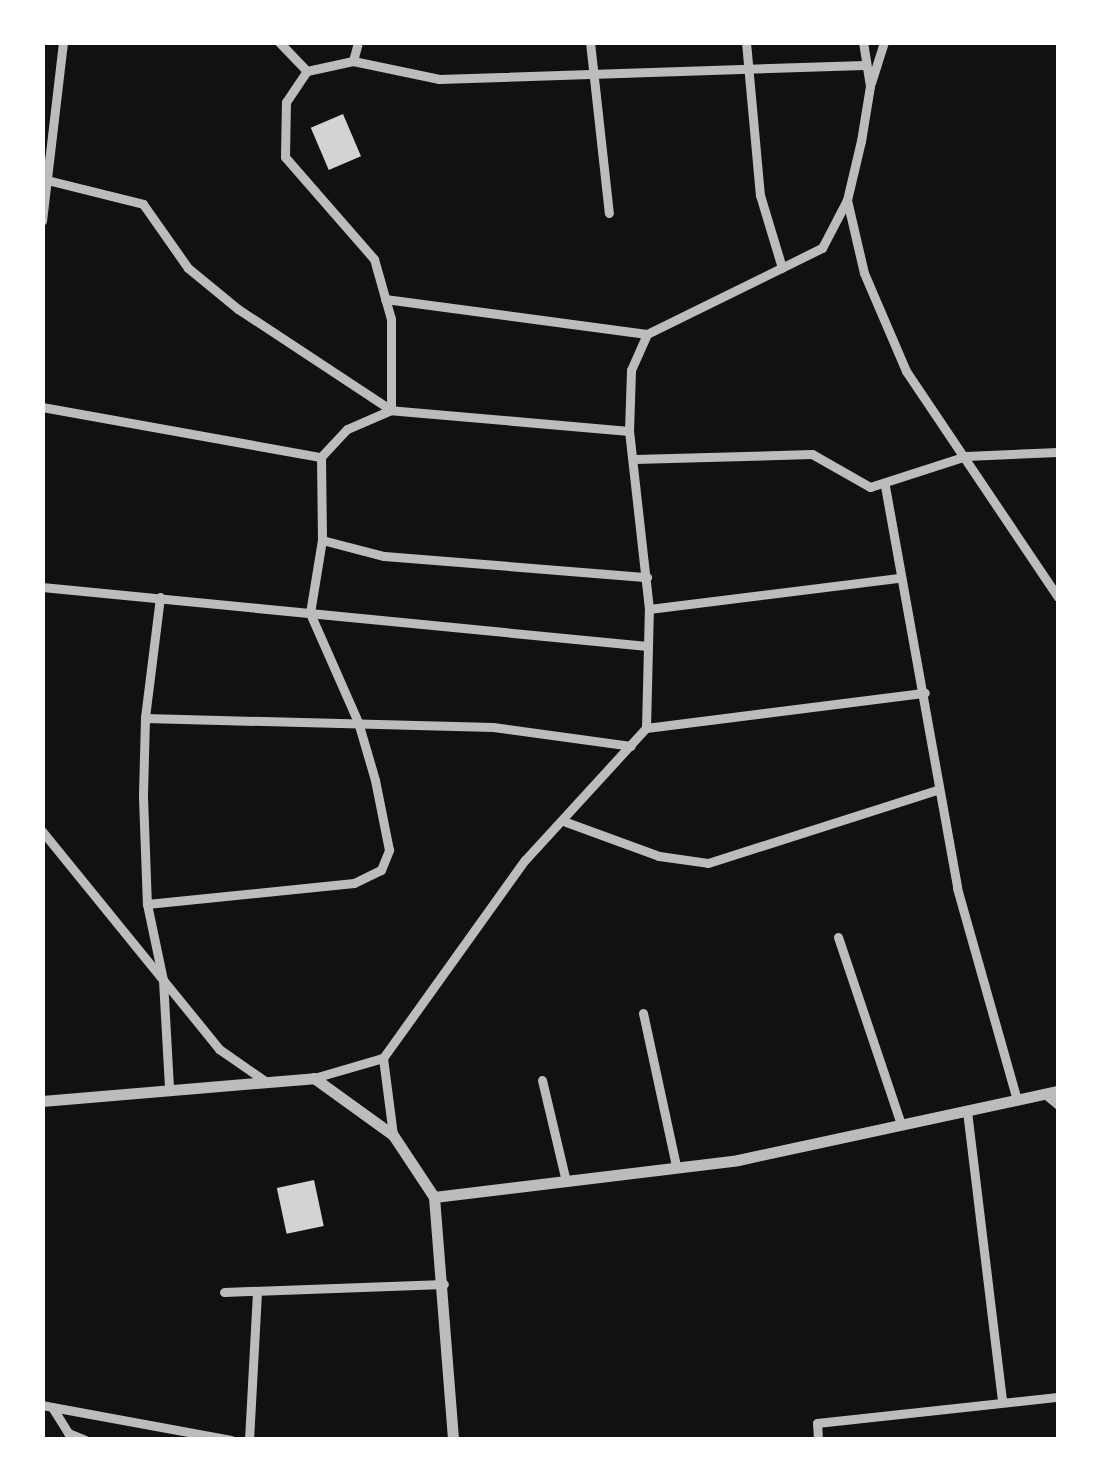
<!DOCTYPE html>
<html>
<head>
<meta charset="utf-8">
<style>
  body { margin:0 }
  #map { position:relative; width:1101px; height:1482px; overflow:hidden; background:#111; font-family:Inter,sans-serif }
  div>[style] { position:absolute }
  .building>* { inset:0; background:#d3d3d3; transform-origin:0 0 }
  .minor>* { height:9px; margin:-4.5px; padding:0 4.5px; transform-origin:4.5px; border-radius:4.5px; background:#bcbcbc }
  .tertiary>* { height:11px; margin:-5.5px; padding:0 5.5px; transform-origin:5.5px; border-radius:5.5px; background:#bcbcbc }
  span { translate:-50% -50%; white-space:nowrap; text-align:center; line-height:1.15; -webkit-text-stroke:10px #fff; paint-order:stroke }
  .frame { position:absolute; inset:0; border:45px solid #fff; pointer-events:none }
</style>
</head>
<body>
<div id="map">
  <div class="building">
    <div style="left:343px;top:114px;width:46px;height:35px;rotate:67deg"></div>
    <div style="left:314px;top:1180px;width:47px;height:38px;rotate:78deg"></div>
  </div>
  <div class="minor">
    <div style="left:279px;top:42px;width:40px;rotate:46deg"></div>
    <div style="left:590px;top:42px;width:172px;rotate:83.7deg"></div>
    <div style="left:746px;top:42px;width:154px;rotate:84.8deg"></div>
    <div style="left:760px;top:195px;width:76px;rotate:73.2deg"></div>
    <div style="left:353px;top:61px;width:20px;rotate:-75deg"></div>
    <div style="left:871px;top:83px;width:43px;rotate:-72.4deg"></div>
    <div style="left:47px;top:180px;width:99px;rotate:14deg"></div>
    <div style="left:143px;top:204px;width:78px;rotate:54.9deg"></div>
    <div style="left:188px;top:268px;width:65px;rotate:39.4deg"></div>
    <div style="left:238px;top:309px;width:183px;rotate:33.4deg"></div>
    <div style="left:847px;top:200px;width:75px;rotate:76.9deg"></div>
    <div style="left:864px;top:273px;width:107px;rotate:66.8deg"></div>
    <div style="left:906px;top:371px;width:272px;rotate:56.1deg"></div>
    <div style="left:42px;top:221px;width:180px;rotate:-83.3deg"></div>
    <div style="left:385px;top:299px;width:264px;rotate:7.6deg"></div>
    <div style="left:42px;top:407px;width:283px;rotate:10.2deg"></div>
    <div style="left:391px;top:410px;width:91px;rotate:-90deg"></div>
    <div style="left:391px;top:319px;width:62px;rotate:-105.8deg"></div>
    <div style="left:374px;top:259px;width:135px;rotate:-131.1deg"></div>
    <div style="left:285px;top:157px;width:55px;rotate:-89deg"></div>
    <div style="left:286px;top:102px;width:37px;rotate:-56deg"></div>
    <div style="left:307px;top:71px;width:47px;rotate:-12.3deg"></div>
    <div style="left:353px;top:61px;width:88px;rotate:11.8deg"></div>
    <div style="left:439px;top:79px;width:425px;rotate:-1.9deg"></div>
    <div style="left:629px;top:431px;width:239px;rotate:-175deg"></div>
    <div style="left:391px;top:410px;width:48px;rotate:156.6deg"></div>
    <div style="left:347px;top:429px;width:38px;rotate:133deg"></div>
    <div style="left:321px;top:457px;width:83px;rotate:89.3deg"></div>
    <div style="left:322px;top:540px;width:64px;rotate:14.5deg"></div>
    <div style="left:384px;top:556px;width:264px;rotate:4.6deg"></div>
    <div style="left:634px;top:459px;width:178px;rotate:-1.6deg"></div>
    <div style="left:812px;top:454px;width:67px;rotate:29.6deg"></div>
    <div style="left:870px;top:487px;width:101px;rotate:-17.9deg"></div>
    <div style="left:966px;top:456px;width:92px;rotate:-2.5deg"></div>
    <div style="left:885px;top:486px;width:408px;rotate:79.8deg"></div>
    <div style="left:957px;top:888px;width:220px;rotate:74.2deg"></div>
    <div style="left:42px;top:587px;width:608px;rotate:5.57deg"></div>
    <div style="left:160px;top:597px;width:122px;rotate:97.1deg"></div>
    <div style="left:145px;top:718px;width:79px;rotate:91.5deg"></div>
    <div style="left:143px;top:797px;width:107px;rotate:87.9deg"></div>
    <div style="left:147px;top:904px;width:78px;rotate:78.1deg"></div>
    <div style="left:163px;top:980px;width:109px;rotate:86.8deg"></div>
    <div style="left:649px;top:609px;width:252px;rotate:-7.1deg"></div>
    <div style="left:145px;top:718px;width:348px;rotate:1.5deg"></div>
    <div style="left:493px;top:727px;width:139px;rotate:7.8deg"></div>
    <div style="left:646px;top:728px;width:281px;rotate:-7.2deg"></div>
    <div style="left:566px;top:822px;width:99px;rotate:20.1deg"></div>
    <div style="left:659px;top:856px;width:49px;rotate:8.1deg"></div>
    <div style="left:708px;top:863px;width:240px;rotate:-17.7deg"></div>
    <div style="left:42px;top:831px;width:281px;rotate:50.9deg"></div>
    <div style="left:219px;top:1049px;width:56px;rotate:34.8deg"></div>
    <div style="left:147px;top:904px;width:208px;rotate:-5.8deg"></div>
    <div style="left:354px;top:883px;width:30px;rotate:-26deg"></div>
    <div style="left:381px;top:870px;width:22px;rotate:-68deg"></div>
    <div style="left:389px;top:850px;width:71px;rotate:-101.3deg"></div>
    <div style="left:375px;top:780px;width:60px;rotate:-106.3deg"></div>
    <div style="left:358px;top:722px;width:119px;rotate:-113.8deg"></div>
    <div style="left:310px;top:613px;width:74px;rotate:-80.7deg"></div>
    <div style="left:838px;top:937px;width:194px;rotate:71.4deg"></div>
    <div style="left:643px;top:1013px;width:157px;rotate:77.8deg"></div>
    <div style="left:314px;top:1078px;width:72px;rotate:-16.2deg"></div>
    <div style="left:542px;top:1080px;width:100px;rotate:76.7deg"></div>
    <div style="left:1045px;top:1094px;width:17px;rotate:40deg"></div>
    <div style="left:967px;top:1111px;width:290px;rotate:83.1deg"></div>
    <div style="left:393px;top:1135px;width:78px;rotate:-97.4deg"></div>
    <div style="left:383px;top:1058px;width:244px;rotate:-54.4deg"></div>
    <div style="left:525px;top:860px;width:179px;rotate:-47.5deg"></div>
    <div style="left:646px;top:728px;width:119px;rotate:-88.6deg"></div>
    <div style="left:649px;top:609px;width:179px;rotate:-96.4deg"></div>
    <div style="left:629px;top:431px;width:61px;rotate:-88.1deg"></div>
    <div style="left:631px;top:370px;width:39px;rotate:-66deg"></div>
    <div style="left:647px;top:334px;width:195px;rotate:-26.2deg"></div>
    <div style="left:822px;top:248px;width:54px;rotate:-62.5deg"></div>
    <div style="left:847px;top:200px;width:61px;rotate:-76.7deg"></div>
    <div style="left:861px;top:141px;width:56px;rotate:-80.7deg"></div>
    <div style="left:870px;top:86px;width:45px;rotate:-99deg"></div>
    <div style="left:224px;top:1292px;width:220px;rotate:-2.1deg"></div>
    <div style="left:42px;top:1405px;width:10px;rotate:11deg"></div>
    <div style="left:52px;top:1407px;width:31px;rotate:58deg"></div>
    <div style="left:68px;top:1433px;width:18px;rotate:22deg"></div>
    <div style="left:52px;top:1407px;width:182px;rotate:10.4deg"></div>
    <div style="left:249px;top:1440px;width:148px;rotate:-86.9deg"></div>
    <div style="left:818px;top:1440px;width:17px;rotate:-93deg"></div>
    <div style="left:817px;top:1423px;width:242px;rotate:-6.2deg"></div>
  </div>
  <div class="tertiary">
    <div style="left:42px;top:1101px;width:273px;rotate:-4.8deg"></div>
    <div style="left:314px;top:1078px;width:97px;rotate:35.8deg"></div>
    <div style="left:393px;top:1135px;width:74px;rotate:56.5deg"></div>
    <div style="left:434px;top:1197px;width:244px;rotate:85.5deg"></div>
    <div style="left:434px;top:1197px;width:306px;rotate:-6.9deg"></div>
    <div style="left:738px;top:1160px;width:327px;rotate:-12.2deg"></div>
  </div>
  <div class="frame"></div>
</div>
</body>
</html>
